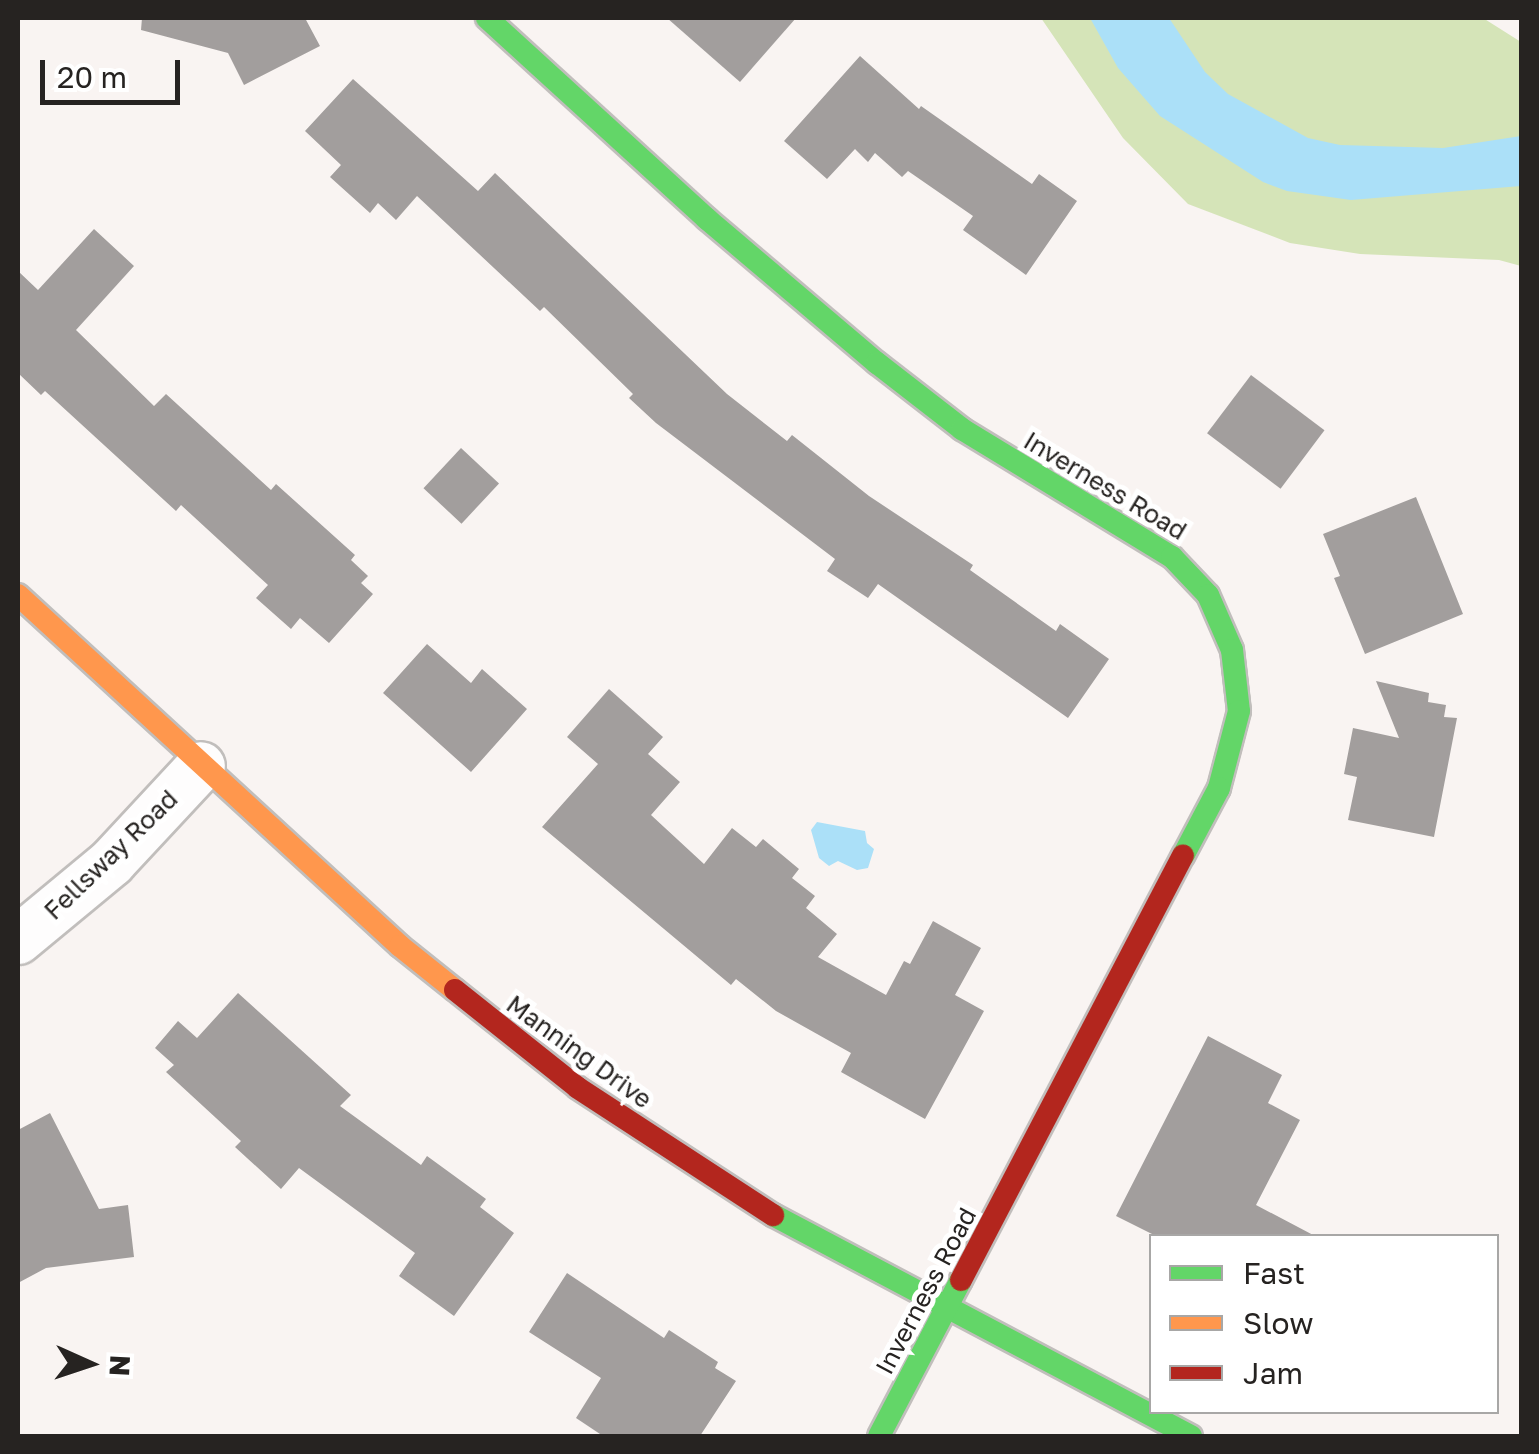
<!DOCTYPE html>
<html>
<head>
<meta charset="utf-8">
<style>
  body { margin:0 }
  #map { position:relative; width:1539px; height:1454px; overflow:hidden; background:#f9f4f2; font-family:"Golos Text",sans-serif }
  div>[style] { position:absolute }
  .green>* { inset:0; background:#d5e4b8 }
  .water>* { inset:0; background:#abe0f8 }
  .building>* { inset:0; background:#a29e9d; transform-origin:0 0 }
  .roads { filter:drop-shadow(2px 0 #c1bebc) drop-shadow(-2px 0 #c1bebc) drop-shadow(0 2px #c1bebc) drop-shadow(0 -2px #c1bebc) }
  .street>* { height:48px; margin:-24px; padding:0 24px; transform-origin:24px; border-radius:24px; background:#fefdfd }
  .fast>* { height:22px; margin:-11px; padding:0 11px; transform-origin:11px; border-radius:11px; background:#63d668 }
  .slow>* { height:22px; margin:-11px; padding:0 11px; transform-origin:11px; border-radius:11px; background:#ff974d }
  .jam>* { height:22px; margin:-11px; padding:0 11px; transform-origin:11px; border-radius:11px; background:#b3261e }
  span { translate:-50% -50%; white-space:nowrap; text-align:center; line-height:1.15; -webkit-text-stroke:10px #fff; paint-order:stroke }
  .street-label { font-size:25px; color:#262321 }
  .frame { position:absolute; inset:0; border:20px solid #262321; pointer-events:none }
  .legend { position:absolute; left:1149px; top:1234px; width:350px; height:180px; box-sizing:border-box; background:#fff; border:2px solid #a8a7a6; margin:0; padding:12px 18px; list-style:none; font-size:30px; color:#262321 }
  .legend li { display:flex; align-items:center; gap:20px; height:50px }
  .legend b { width:50px; border:2px solid #a8a7a6 }
  .north { position:absolute; left:40px; top:1314px; width:100px; height:100px; -webkit-text-stroke:8px #fff; paint-order:stroke; rotate:93deg; font-size:28px; font-weight:700; line-height:40px; text-align:center; color:#262321 }
  .north::after { content:''; display:block; margin:auto; width:35px; height:45px; background:#262321; clip-path:polygon(50% 0,100% 100%,50% 72%,0 100%) }
  .scale { position:absolute; left:40px; top:60px; width:140px; height:45px; box-sizing:border-box; border:5px solid #262321; border-top:0; padding-left:12px; font-size:30px; line-height:35px; white-space:nowrap; color:#262321; -webkit-text-stroke:8px #fff; paint-order:stroke }
</style>
</head>
<body>
<div id="map">
  <div class="green">
    <div style="clip-path:polygon(1041px 18px,1483px 18px,1521px 42px,1521px 266px,1499px 260px,1360px 254px,1290px 243px,1188px 204px,1123px 138px)"></div>
  </div>
  <div class="water">
    <div style="clip-path:polygon(1090px 18px,1169px 18px,1205px 72px,1228px 94px,1308px 138px,1340px 145px,1443px 148px,1521px 136px,1521px 186px,1351px 200px,1287px 191px,1263px 182px,1160px 116px,1118px 68px)"></div>
    <div style="clip-path:polygon(817px 822px,865px 831px,867px 843px,874px 849px,868px 868px,857px 870px,838px 861px,829px 866px,819px 858px,811px 830px)"></div>
  </div>
  <div class="building">
    <div style="clip-path:polygon(142px 18px,305px 18px,320px 46px,244px 85px,228px 53px,141px 30px)"></div>
    <div style="clip-path:polygon(667px 18px,796px 18px,740px 82px)"></div>
    <div style="clip-path:polygon(860px 56px,919px 109px,921px 106px,1032px 184px,1039px 174px,1077px 201px,1026px 275px,963px 230px,973px 216px,908px 171px,902px 177px,875px 153px,868px 162px,855px 149px,827px 179px,784px 141px)"></div>
    <div style="clip-path:polygon(353px 79px,478px 191px,495px 173px,727px 394px,787px 441px,792px 435px,869px 496px,973px 565px,970px 570px,1056px 631px,1060px 624px,1109px 659px,1068px 718px,878px 584px,868px 598px,827px 571px,835px 559px,656px 423px,629px 398px,633px 394px,544px 307px,540px 311px,417px 196px,396px 220px,378px 203px,370px 213px,330px 177px,341px 165px,305px 131px)"></div>
    <div style="clip-path:polygon(94px 229px,134px 266px,76px 330px,154px 406px,166px 394px,271px 490px,276px 484px,355px 555px,351px 560px,368px 576px,361px 583px,373px 594px,329px 643px,300px 618px,291px 629px,256px 598px,268px 585px,181px 505px,176px 511px,45px 391px,41px 395px,18px 373px,18px 271px,38px 290px)"></div>
    <div style="left:1251px;top:375px;width:92px;height:73px;rotate:37deg"></div>
    <div style="left:461px;top:448px;width:52px;height:55px;rotate:43deg"></div>
    <div style="clip-path:polygon(1416px 497px,1463px 614px,1365px 654px,1334px 578px,1340px 576px,1323px 534px)"></div>
    <div style="clip-path:polygon(427px 644px,471px 683px,482px 669px,527px 709px,471px 772px,383px 693px)"></div>
    <div style="clip-path:polygon(1376px 681px,1429px 693px,1428px 702px,1446px 705px,1444px 717px,1457px 718px,1434px 837px,1348px 820px,1357px 777px,1344px 774px,1353px 728px,1399px 738px)"></div>
    <div style="clip-path:polygon(609px 689px,663px 737px,648px 754px,680px 782px,651px 815px,704px 864px,732px 828px,756px 847px,763px 839px,799px 869px,792px 878px,815px 896px,806px 908px,837px 934px,818px 957px,886px 995px,904px 961px,910px 964px,933px 921px,981px 948px,955px 995px,984px 1011px,925px 1119px,841px 1072px,851px 1053px,776px 1011px,736px 979px,731px 985px,542px 827px,598px 764px,567px 737px)"></div>
    <div style="clip-path:polygon(238px 993px,351px 1095px,340px 1106px,421px 1165px,427px 1156px,486px 1199px,480px 1207px,514px 1233px,454px 1316px,399px 1276px,415px 1253px,299px 1168px,281px 1189px,235px 1147px,241px 1141px,166px 1072px,174px 1065px,155px 1048px,178px 1021px,197px 1038px)"></div>
    <div style="clip-path:polygon(1208px 1036px,1282px 1075px,1268px 1103px,1300px 1120px,1256px 1205px,1315px 1236px,1156px 1236px,1116px 1216px)"></div>
    <div style="clip-path:polygon(50px 1113px,99px 1209px,128px 1205px,134px 1257px,46px 1268px,18px 1283px,18px 1130px)"></div>
    <div style="clip-path:polygon(567px 1273px,664px 1338px,669px 1330px,718px 1362px,715px 1368px,736px 1381px,700px 1436px,603px 1436px,576px 1418px,601px 1378px,529px 1332px)"></div>
  </div>
  <div class="roads">
    <div class="street">
      <div style="left:18px;top:940px;width:121px;rotate:-39.6deg"></div>
      <div style="left:111px;top:863px;width:132px;rotate:-47.1deg"></div>
    </div>
    <div class="fast">
      <div style="left:487px;top:18px;width:298px;rotate:42.4deg"></div>
      <div style="left:707px;top:219px;width:223px;rotate:40.3deg"></div>
      <div style="left:877px;top:363px;width:108px;rotate:37.8deg"></div>
      <div style="left:962px;top:429px;width:246px;rotate:31.4deg"></div>
      <div style="left:1172px;top:557px;width:52px;rotate:46.5deg"></div>
      <div style="left:1208px;top:595px;width:60px;rotate:66.4deg"></div>
      <div style="left:1232px;top:650px;width:61px;rotate:83.5deg"></div>
      <div style="left:1239px;top:711px;width:80px;rotate:104.6deg"></div>
      <div style="left:1219px;top:788px;width:77px;rotate:117.9deg"></div>
      <div style="left:773px;top:1215px;width:473px;rotate:27.9deg"></div>
      <div style="left:879px;top:1436px;width:176px;rotate:-62.3deg"></div>
    </div>
    <div class="slow">
      <div style="left:18px;top:595px;width:519px;rotate:42.58deg"></div>
      <div style="left:400px;top:946px;width:70px;rotate:38.7deg"></div>
    </div>
    <div class="jam">
      <div style="left:455px;top:990px;width:157px;rotate:38.5deg"></div>
      <div style="left:578px;top:1088px;width:233px;rotate:33.1deg"></div>
      <div style="left:961px;top:1280px;width:479px;rotate:-62.4deg"></div>
    </div>
  </div>
  <div class="street-label">
    <span style="left:1105px;top:486px;rotate:31deg">Inverness Road</span>
    <span style="left:111px;top:855px;rotate:-44deg">Fellsway Road</span>
    <span style="left:579px;top:1052px;rotate:36deg">Manning Drive</span>
    <span style="left:926px;top:1291px;rotate:-62deg">Inverness Road</span>
  </div>
  <div class="frame"></div>
  <ul class="legend">
  <li><b style="height:12px;background:#63d668"></b>Fast</li>
  <li><b style="height:12px;background:#ff974d"></b>Slow</li>
  <li><b style="height:12px;background:#b3261e"></b>Jam</li>
  </ul>
  <div class="north">N</div>
  <div class="scale">20 m</div>
</div>
</body>
</html>
